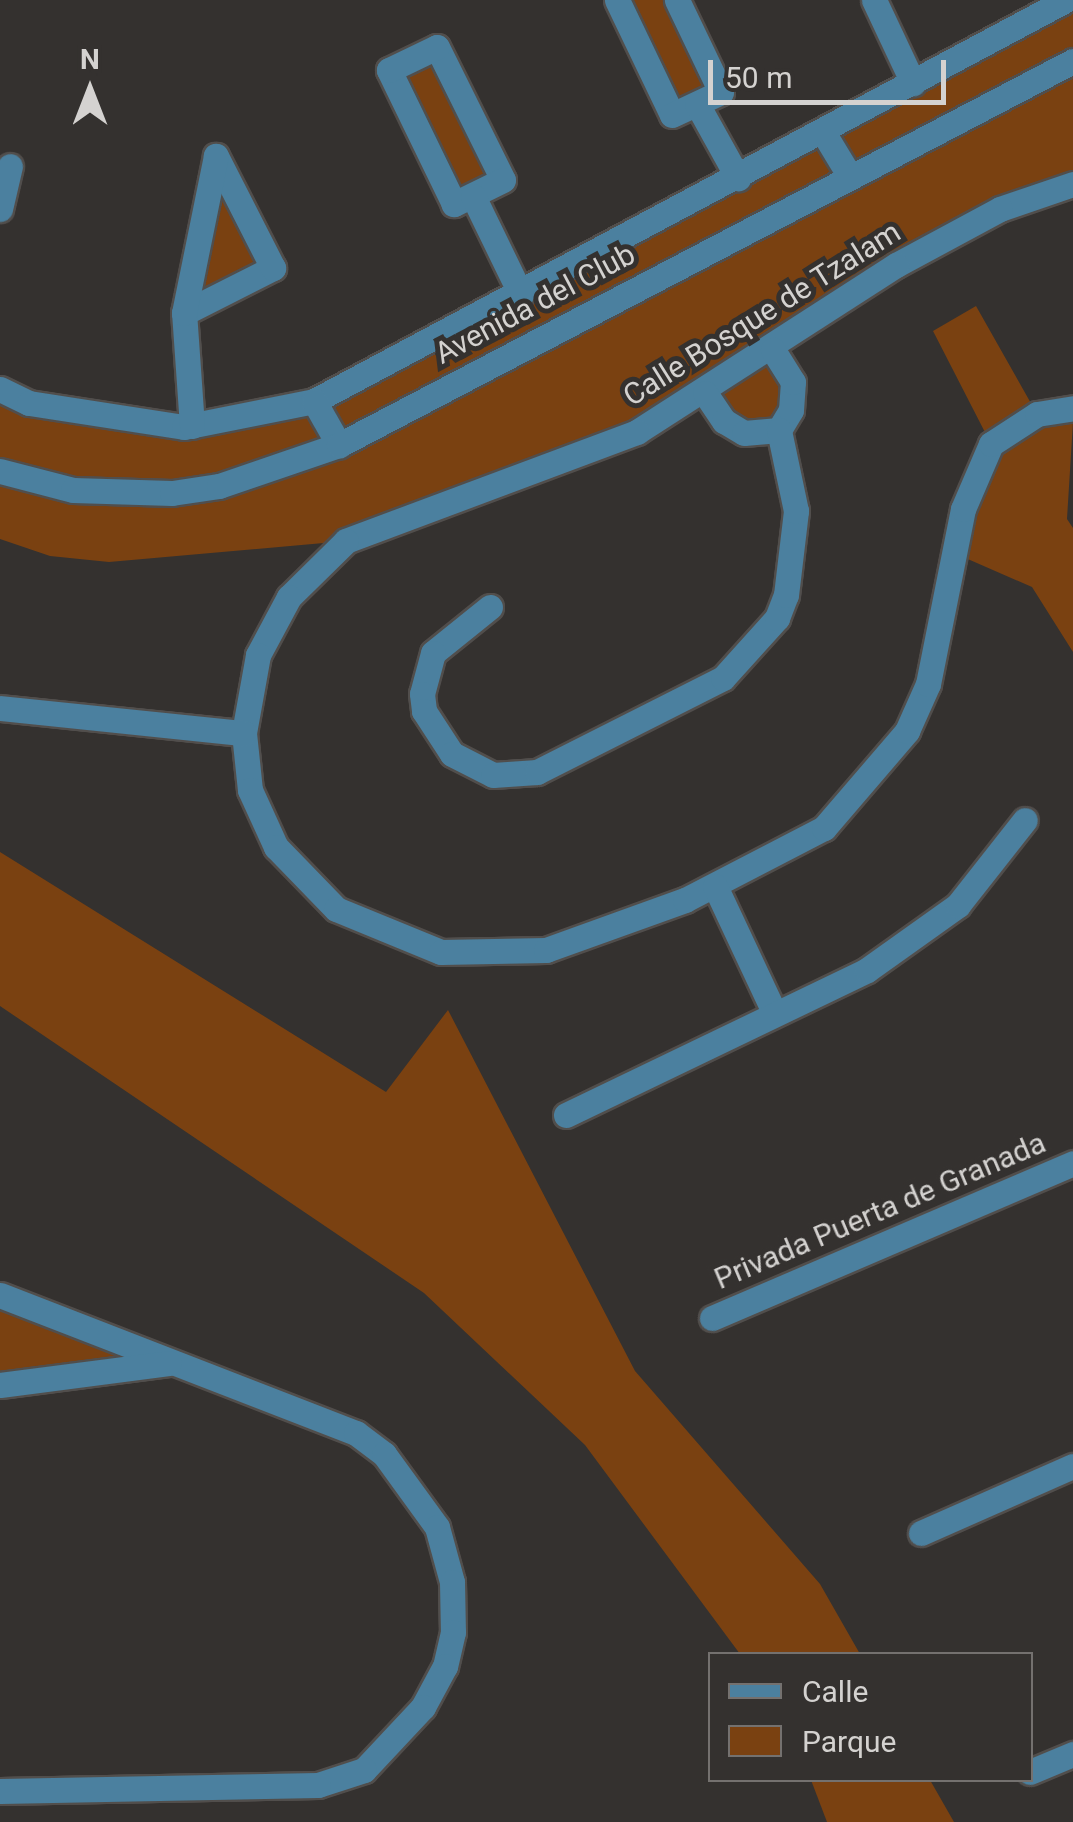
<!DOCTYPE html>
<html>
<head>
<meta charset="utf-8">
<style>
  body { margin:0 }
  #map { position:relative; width:1073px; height:1822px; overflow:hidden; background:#34312f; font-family:Roboto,sans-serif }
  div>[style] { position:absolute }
  .green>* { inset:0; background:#7a4111; transform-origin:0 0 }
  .roads { filter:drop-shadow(2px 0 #514e4c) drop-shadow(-2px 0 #514e4c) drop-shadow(0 2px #514e4c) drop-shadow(0 -2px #514e4c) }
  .minor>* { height:25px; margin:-12.5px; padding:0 12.5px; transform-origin:12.5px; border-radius:12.5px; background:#4b809f }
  span { translate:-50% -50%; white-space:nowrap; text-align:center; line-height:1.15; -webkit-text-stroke:10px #34312f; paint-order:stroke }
  .street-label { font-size:30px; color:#d4d2d0 }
  .legend { position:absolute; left:708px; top:1652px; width:325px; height:130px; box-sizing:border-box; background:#34312f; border:2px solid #74716f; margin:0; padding:12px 18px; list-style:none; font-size:30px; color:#d4d2d0 }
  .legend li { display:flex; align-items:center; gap:20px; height:50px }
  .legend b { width:50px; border:2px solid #74716f }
  .north { position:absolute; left:40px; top:40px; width:100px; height:100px; -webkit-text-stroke:8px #34312f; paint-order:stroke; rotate:0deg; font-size:28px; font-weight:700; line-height:40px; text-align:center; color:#d4d2d0 }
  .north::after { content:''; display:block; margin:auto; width:35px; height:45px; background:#d4d2d0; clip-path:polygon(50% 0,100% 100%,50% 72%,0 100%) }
  .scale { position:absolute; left:708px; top:60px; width:238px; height:45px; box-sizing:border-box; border:5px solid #d4d2d0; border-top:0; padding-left:12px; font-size:30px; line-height:35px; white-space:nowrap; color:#d4d2d0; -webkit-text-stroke:8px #34312f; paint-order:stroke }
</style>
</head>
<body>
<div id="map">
  <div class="green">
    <div style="clip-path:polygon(617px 0,677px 0,721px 92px,672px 115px)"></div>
    <div style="clip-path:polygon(1073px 0,1073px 184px,1000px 209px,774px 349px,794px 395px,757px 437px,704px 393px,346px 541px,109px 562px,50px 556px,0 539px,0 389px,184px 427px,314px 401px)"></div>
    <div style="left:437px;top:47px;width:148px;height:53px;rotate:64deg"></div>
    <div style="clip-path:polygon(216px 156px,273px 268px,184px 313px)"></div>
    <div style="clip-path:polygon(976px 306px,1037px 414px,1073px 422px,1067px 519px,1073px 528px,1073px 652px,1032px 587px,954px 553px,991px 444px,933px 331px)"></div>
    <div style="clip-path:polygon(0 852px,386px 1092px,448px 1010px,635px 1371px,820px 1584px,860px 1654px,740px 1654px,585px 1445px,424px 1293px,0 1006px)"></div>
    <div style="clip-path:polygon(0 1295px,174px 1363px,0 1385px)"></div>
    <div style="clip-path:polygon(811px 1780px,930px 1780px,954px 1822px,827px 1822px)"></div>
  </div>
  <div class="roads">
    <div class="minor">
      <div style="left:617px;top:0;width:127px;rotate:64.4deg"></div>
      <div style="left:672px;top:115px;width:54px;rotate:-25.1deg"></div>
      <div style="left:721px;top:92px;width:102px;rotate:-115.6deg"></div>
      <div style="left:874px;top:0;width:92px;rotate:64.8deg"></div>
      <div style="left:437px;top:47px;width:148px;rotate:63.6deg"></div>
      <div style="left:503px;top:180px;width:55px;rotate:153.9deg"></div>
      <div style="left:454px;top:204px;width:149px;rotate:-115.9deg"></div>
      <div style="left:389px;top:70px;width:53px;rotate:-25.6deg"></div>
      <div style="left:697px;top:104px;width:85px;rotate:61deg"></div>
      <div style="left:823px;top:132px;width:50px;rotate:58.8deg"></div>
      <div style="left:1073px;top:184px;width:77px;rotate:161.1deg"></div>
      <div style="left:1000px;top:209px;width:118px;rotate:151.7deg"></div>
      <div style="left:896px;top:265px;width:308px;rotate:147.2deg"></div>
      <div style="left:637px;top:432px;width:311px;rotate:159.5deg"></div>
      <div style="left:346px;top:541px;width:80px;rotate:135.5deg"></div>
      <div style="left:289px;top:597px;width:66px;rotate:118.1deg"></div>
      <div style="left:258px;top:655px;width:79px;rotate:100.2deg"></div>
      <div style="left:244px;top:733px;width:57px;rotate:84deg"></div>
      <div style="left:250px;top:790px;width:63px;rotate:65.5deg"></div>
      <div style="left:276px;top:847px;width:86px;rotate:45.9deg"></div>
      <div style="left:336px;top:909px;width:113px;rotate:22.3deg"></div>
      <div style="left:441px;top:952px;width:105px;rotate:-1.1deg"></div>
      <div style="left:546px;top:950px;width:148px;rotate:-19.8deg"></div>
      <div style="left:685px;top:900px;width:157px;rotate:-27.4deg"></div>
      <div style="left:824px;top:828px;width:128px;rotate:-49.4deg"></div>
      <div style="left:907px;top:731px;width:51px;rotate:-65.9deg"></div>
      <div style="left:928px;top:684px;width:178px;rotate:-78.7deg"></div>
      <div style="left:963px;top:509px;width:71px;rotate:-66.7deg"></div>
      <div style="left:991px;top:444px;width:55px;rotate:-33.1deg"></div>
      <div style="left:1037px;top:414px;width:36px;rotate:-9deg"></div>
      <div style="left:473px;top:196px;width:110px;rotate:64.1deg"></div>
      <div style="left:0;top:209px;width:44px;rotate:-76.9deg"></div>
      <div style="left:184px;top:313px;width:100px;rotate:-26.8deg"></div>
      <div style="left:273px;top:268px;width:126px;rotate:-117deg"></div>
      <div style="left:0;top:389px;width:32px;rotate:26deg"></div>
      <div style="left:29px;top:403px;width:157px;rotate:8.8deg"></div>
      <div style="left:184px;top:427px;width:133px;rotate:-11.3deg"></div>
      <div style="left:314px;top:401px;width:852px;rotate:-28.07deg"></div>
      <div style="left:705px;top:393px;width:34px;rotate:56deg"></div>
      <div style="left:724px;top:421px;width:23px;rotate:31deg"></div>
      <div style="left:744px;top:433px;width:35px;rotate:-5deg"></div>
      <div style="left:779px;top:430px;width:23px;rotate:-59deg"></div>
      <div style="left:791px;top:410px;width:28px;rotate:-86deg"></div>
      <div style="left:793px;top:382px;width:38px;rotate:-122deg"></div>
      <div style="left:314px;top:401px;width:51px;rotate:60.4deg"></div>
      <div style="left:192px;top:426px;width:113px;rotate:-94deg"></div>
      <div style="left:184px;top:313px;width:160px;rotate:-78.5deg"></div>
      <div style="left:0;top:471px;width:75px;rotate:14.6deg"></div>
      <div style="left:73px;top:490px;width:99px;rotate:1.7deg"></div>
      <div style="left:172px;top:493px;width:48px;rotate:-8.5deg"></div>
      <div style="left:219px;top:486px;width:127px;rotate:-18.9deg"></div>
      <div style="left:339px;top:445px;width:828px;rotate:-27.62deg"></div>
      <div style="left:490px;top:607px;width:73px;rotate:141.1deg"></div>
      <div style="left:433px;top:653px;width:42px;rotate:105deg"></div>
      <div style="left:422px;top:694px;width:17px;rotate:83deg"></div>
      <div style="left:424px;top:711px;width:51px;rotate:56.9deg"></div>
      <div style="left:452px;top:754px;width:46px;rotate:27.1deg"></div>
      <div style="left:493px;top:775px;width:44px;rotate:-3.9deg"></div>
      <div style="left:537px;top:772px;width:208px;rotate:-26.8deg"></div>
      <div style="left:723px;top:678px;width:81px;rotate:-48deg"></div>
      <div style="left:777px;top:618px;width:25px;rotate:-69deg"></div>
      <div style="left:786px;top:595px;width:85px;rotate:-83.2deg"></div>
      <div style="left:796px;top:511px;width:83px;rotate:-101.9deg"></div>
      <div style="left:0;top:708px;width:245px;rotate:5.9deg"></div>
      <div style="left:715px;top:886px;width:141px;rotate:64.9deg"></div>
      <div style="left:566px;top:1115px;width:334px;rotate:-25.7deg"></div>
      <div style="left:867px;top:970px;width:112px;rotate:-35.5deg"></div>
      <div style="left:958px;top:905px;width:108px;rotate:-51.8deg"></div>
      <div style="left:0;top:1295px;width:382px;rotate:21.2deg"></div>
      <div style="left:356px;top:1433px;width:35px;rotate:37deg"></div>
      <div style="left:384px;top:1454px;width:90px;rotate:54deg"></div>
      <div style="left:437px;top:1527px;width:57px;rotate:74.7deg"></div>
      <div style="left:452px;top:1582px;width:50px;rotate:88.9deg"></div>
      <div style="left:453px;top:1632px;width:35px;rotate:103deg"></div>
      <div style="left:445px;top:1666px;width:47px;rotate:118.2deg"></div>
      <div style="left:423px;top:1707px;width:86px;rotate:133.1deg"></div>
      <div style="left:364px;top:1770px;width:48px;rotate:161.9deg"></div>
      <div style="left:318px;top:1785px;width:318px;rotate:178.9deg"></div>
      <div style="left:712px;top:1318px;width:393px;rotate:-23.2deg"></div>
      <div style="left:0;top:1385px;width:170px;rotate:-7.4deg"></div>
      <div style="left:921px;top:1533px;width:166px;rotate:-23.8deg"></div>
      <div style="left:1030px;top:1772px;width:47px;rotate:-22.7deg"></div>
    </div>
  </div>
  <div class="street-label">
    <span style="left:535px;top:304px;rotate:-28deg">Avenida del Club</span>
    <span style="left:762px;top:314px;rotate:-32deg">Calle Bosque de Tzalam</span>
    <span style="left:880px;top:1211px;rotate:-23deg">Privada Puerta de Granada</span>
  </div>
  <ul class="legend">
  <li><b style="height:12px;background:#4b809f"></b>Calle</li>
  <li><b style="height:28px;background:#7a4111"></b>Parque</li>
  </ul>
  <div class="north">N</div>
  <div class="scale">50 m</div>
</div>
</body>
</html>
